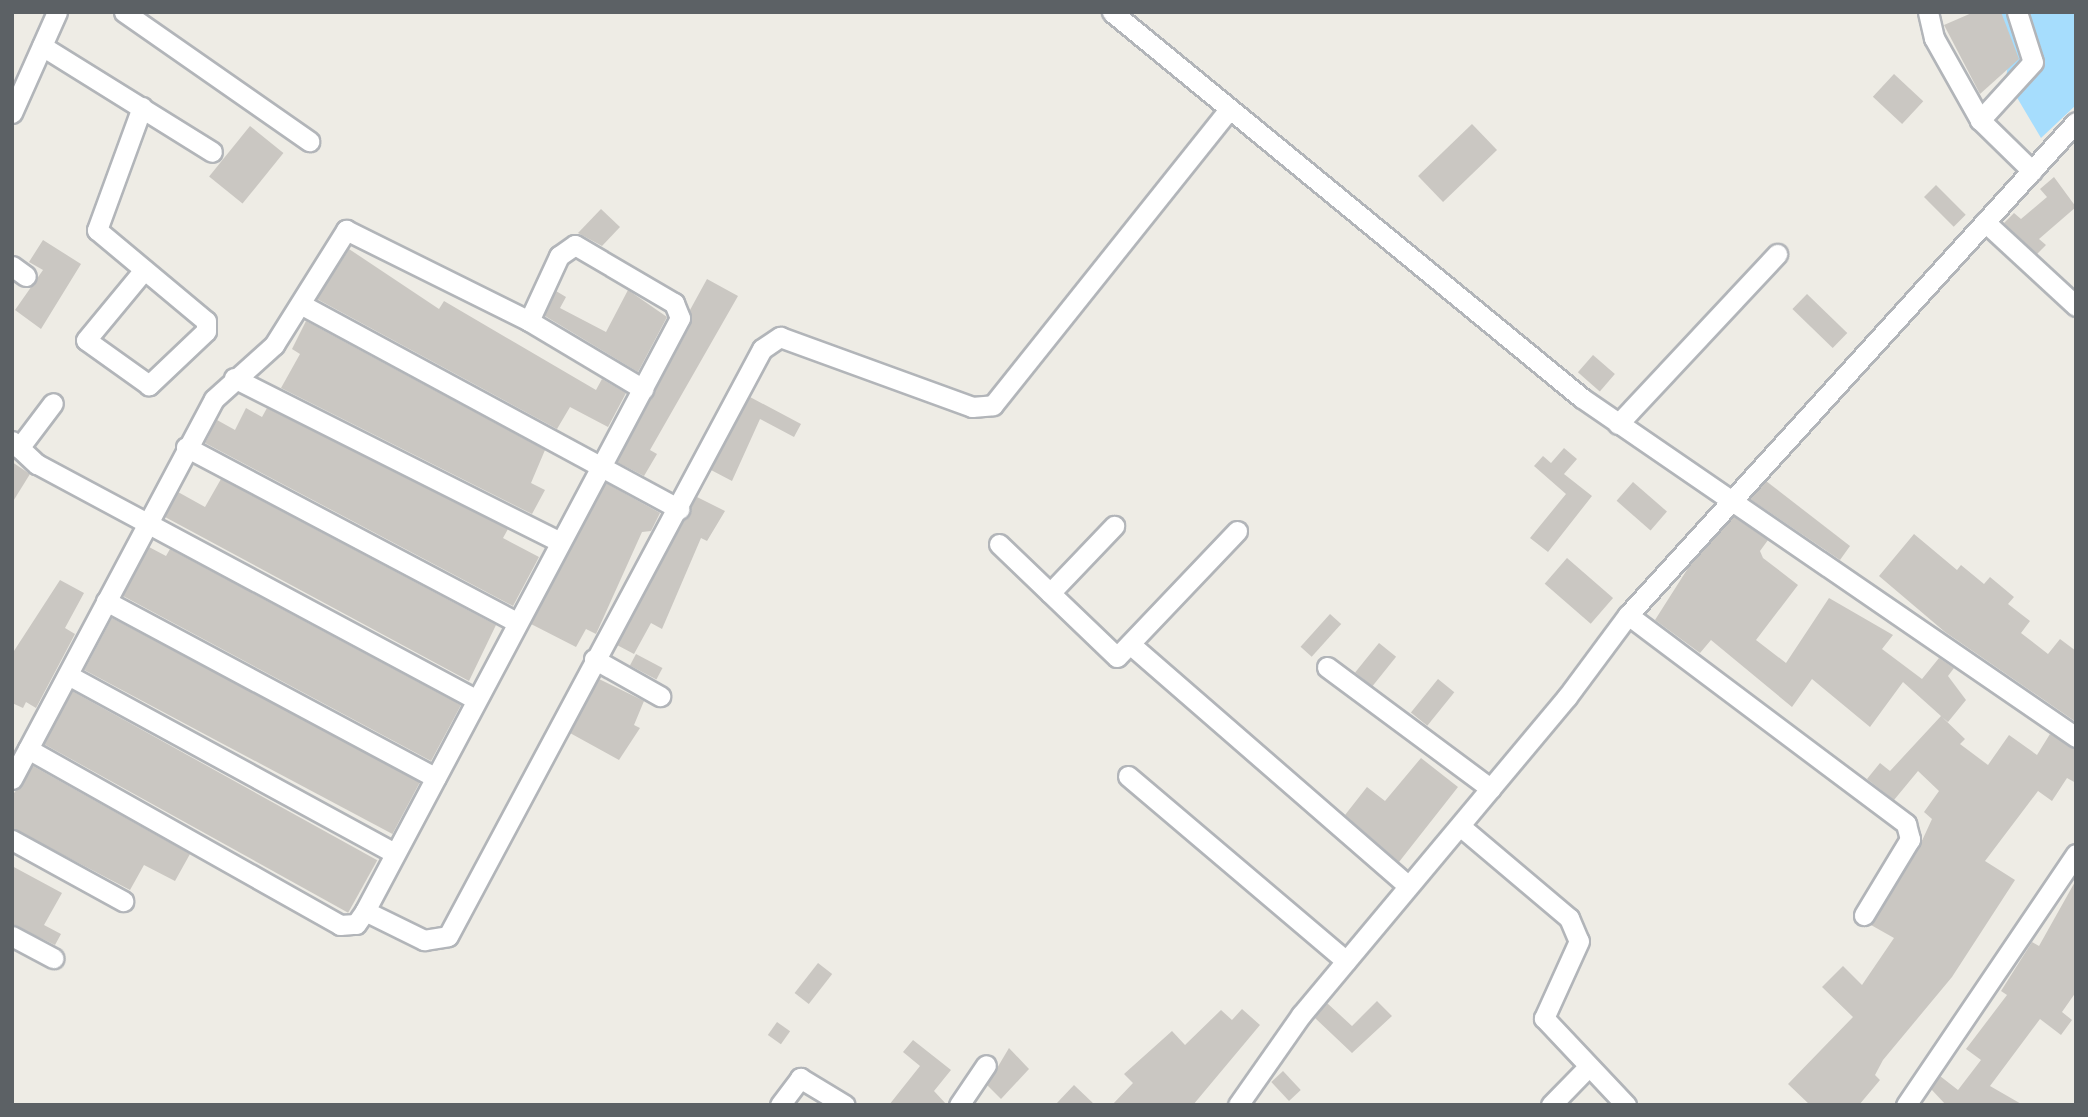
<!DOCTYPE html>
<html>
<head>
<meta charset="utf-8">
<style>
  body { margin:0 }
  #map { position:relative; width:2088px; height:1117px; overflow:hidden; background:#eeece5; font-family:Lato,sans-serif }
  div>[style] { position:absolute }
  .water>* { inset:0; background:#a6ddfd }
  .building>* { inset:0; background:#cac7c2; transform-origin:0 0 }
  .roads { filter:drop-shadow(2px 0 #b2b5b9) drop-shadow(-2px 0 #b2b5b9) drop-shadow(0 2px #b2b5b9) drop-shadow(0 -2px #b2b5b9) }
  .street>* { height:19px; margin:-9.5px; padding:0 9.5px; transform-origin:9.5px; border-radius:9.5px; background:#fff }
  span { translate:-50% -50%; white-space:nowrap; text-align:center; line-height:1.15; -webkit-text-stroke:5px #fff; paint-order:stroke }
  .frame { position:absolute; inset:0; border:14px solid #5c6165; pointer-events:none }
</style>
</head>
<body>
<div id="map">
  <div class="water">
    <div style="clip-path:polygon(1998px 12px,2076px 12px,2076px 105px,2041px 138px,2006px 79px,2011px 39px)"></div>
  </div>
  <div class="building">
    <div style="clip-path:polygon(1974px 12px,2001px 12px,2019px 59px,1980px 94px,1944px 25px)"></div>
    <div style="left:1894px;top:74px;width:40px;height:31px;rotate:43deg"></div>
    <div style="left:1472px;top:124px;width:36px;height:75px;rotate:46deg"></div>
    <div style="left:250px;top:126px;width:43px;height:65px;rotate:39deg"></div>
    <div style="clip-path:polygon(2054px 177px,2076px 207px,2039px 239px,2046px 245px,2037px 254px,2004px 223px,2014px 213px,2021px 219px,2047px 197px,2040px 189px)"></div>
    <div style="left:1936px;top:185px;width:42px;height:17px;rotate:45deg"></div>
    <div style="clip-path:polygon(601px 209px,620px 227px,602px 246px,578px 233px)"></div>
    <div style="clip-path:polygon(43px 240px,81px 264px,41px 329px,15px 310px,43px 270px,29px 262px)"></div>
    <div style="clip-path:polygon(349px 249px,439px 309px,444px 301px,596px 390px,602px 379px,626px 393px,608px 427px,570px 407px,557px 429px,317px 299px)"></div>
    <div style="clip-path:polygon(707px 279px,738px 296px,650px 450px,657px 454px,644px 476px,617px 462px,691px 324px,690px 310px)"></div>
    <div style="clip-path:polygon(628px 290px,667px 317px,638px 372px,545px 316px,556px 291px,566px 297px,560px 308px,606px 332px)"></div>
    <div style="left:1807px;top:294px;width:56px;height:21px;rotate:44deg"></div>
    <div style="clip-path:polygon(306px 321px,545px 450px,531px 483px,545px 490px,532px 514px,281px 388px,300px 354px,292px 349px)"></div>
    <div style="left:1593px;top:355px;width:29px;height:23px;rotate:41deg"></div>
    <div style="clip-path:polygon(750px 397px,801px 424px,794px 437px,760px 419px,732px 481px,711px 470px)"></div>
    <div style="clip-path:polygon(246px 408px,262px 417px,267px 408px,508px 529px,503px 538px,539px 557px,513px 606px,205px 443px,217px 420px,235px 430px)"></div>
    <div style="clip-path:polygon(1564px 448px,1577px 459px,1564px 474px,1592px 496px,1548px 552px,1530px 538px,1566px 494px,1534px 466px,1543px 456px,1551px 463px)"></div>
    <div style="clip-path:polygon(12px 462px,30px 474px,12px 503px)"></div>
    <div style="clip-path:polygon(221px 479px,496px 625px,469px 681px,165px 517px,178px 492px,205px 507px)"></div>
    <div style="clip-path:polygon(1766px 481px,1850px 546px,1840px 560px,1750px 499px)"></div>
    <div style="left:1633px;top:482px;width:45px;height:25px;rotate:41deg"></div>
    <div style="clip-path:polygon(606px 483px,660px 513px,651px 531px,642px 532px,596px 634px,586px 629px,576px 647px,531px 624px)"></div>
    <div style="clip-path:polygon(697px 497px,725px 511px,707px 541px,701px 538px,662px 629px,651px 623px,634px 654px,617px 645px)"></div>
    <div style="clip-path:polygon(1734px 517px,1768px 540px,1760px 551px,1763px 558px,1798px 585px,1756px 640px,1786px 663px,1829px 598px,1893px 635px,1882px 649px,1922px 679px,1939px 658px,1954px 668px,1948px 676px,1966px 700px,1948px 722px,1942px 717px,1965px 739px,1960px 744px,1988px 765px,2009px 735px,2037px 755px,2050px 734px,2076px 749px,2076px 783px,2067px 778px,2052px 801px,2038px 791px,1985px 861px,2015px 880px,1952px 977px,1883px 1060px,1875px 1075px,1880px 1080px,1859px 1105px,1810px 1105px,1788px 1084px,1853px 1017px,1822px 987px,1843px 966px,1862px 985px,1894px 938px,1871px 925px,1920px 845px,1932px 819px,1924px 812px,1939px 791px,1918px 771px,1894px 800px,1867px 779px,1880px 763px,1890px 771px,1941px 716px,1903px 682px,1870px 727px,1812px 679px,1792px 707px,1711px 640px,1700px 653px,1655px 620px,1690px 565px)"></div>
    <div style="clip-path:polygon(1914px 534px,1957px 570px,1961px 565px,1984px 584px,1990px 577px,2014px 597px,2008px 604px,2030px 621px,2021px 633px,2048px 654px,2060px 639px,2076px 651px,2076px 722px,1945px 632px,1879px 576px)"></div>
    <div style="clip-path:polygon(149px 547px,166px 556px,170px 549px,461px 705px,431px 761px,123px 596px)"></div>
    <div style="left:1567px;top:558px;width:61px;height:34px;rotate:41deg"></div>
    <div style="clip-path:polygon(60px 580px,84px 593px,65px 628px,75px 634px,36px 708px,26px 702px,23px 708px,12px 703px,12px 654px)"></div>
    <div style="left:1330px;top:614px;width:15px;height:44px;rotate:42deg"></div>
    <div style="left:112px;top:618px;width:349px;height:59px;rotate:28deg"></div>
    <div style="left:1379px;top:643px;width:22px;height:38px;rotate:39deg"></div>
    <div style="left:636px;top:654px;width:30px;height:13px;rotate:28deg"></div>
    <div style="clip-path:polygon(599px 679px,644px 701px,634px 725px,640px 728px,619px 760px,570px 733px)"></div>
    <div style="left:1438px;top:679px;width:21px;height:43px;rotate:39deg"></div>
    <div style="left:72px;top:691px;width:349px;height:60px;rotate:29deg"></div>
    <div style="clip-path:polygon(1421px 758px,1458px 787px,1399px 862px,1345px 815px,1367px 787px,1385px 801px)"></div>
    <div style="clip-path:polygon(33px 766px,190px 854px,175px 881px,144px 865px,130px 890px,12px 828px,12px 796px)"></div>
    <div style="clip-path:polygon(12px 866px,62px 893px,44px 925px,61px 934px,55px 945px,12px 924px)"></div>
    <div style="clip-path:polygon(2076px 880px,2076px 992px,2062px 1012px,2072px 1020px,2061px 1035px,2040px 1019px,1990px 1086px,2023px 1105px,1946px 1105px,1931px 1089px,1940px 1076px,1958px 1090px,1981px 1060px,1966px 1049px,2007px 995px,2001px 991px,2032px 942px,2039px 946px)"></div>
    <div style="left:818px;top:963px;width:18px;height:38px;rotate:38deg"></div>
    <div style="clip-path:polygon(1377px 1001px,1392px 1016px,1352px 1053px,1315px 1018px,1327px 1003px,1352px 1026px)"></div>
    <div style="clip-path:polygon(1242px 1009px,1260px 1025px,1193px 1105px,1112px 1105px,1133px 1083px,1124px 1074px,1172px 1031px,1185px 1045px,1221px 1010px,1232px 1020px)"></div>
    <div style="left:777px;top:1022px;width:16px;height:16px;rotate:35deg"></div>
    <div style="clip-path:polygon(913px 1040px,951px 1070px,934px 1091px,947px 1105px,889px 1105px,920px 1066px,903px 1052px)"></div>
    <div style="clip-path:polygon(1009px 1048px,1029px 1069px,1001px 1099px,987px 1085px)"></div>
    <div style="left:1283px;top:1071px;width:26px;height:16px;rotate:47deg"></div>
    <div style="clip-path:polygon(1074px 1085px,1095px 1105px,1055px 1105px)"></div>
  </div>
  <div class="roads">
    <div class="street">
      <div style="left:124px;top:12px;width:226px;rotate:34.9deg"></div>
      <div style="left:1112px;top:12px;width:608px;rotate:39.4deg"></div>
      <div style="left:1582px;top:398px;width:599px;rotate:34.46deg"></div>
      <div style="left:1928px;top:12px;width:27px;rotate:77deg"></div>
      <div style="left:1934px;top:38px;width:94px;rotate:60.7deg"></div>
      <div style="left:2017px;top:12px;width:52px;rotate:72.3deg"></div>
      <div style="left:2033px;top:62px;width:79px;rotate:132.4deg"></div>
      <div style="left:1980px;top:120px;width:73px;rotate:44.4deg"></div>
      <div style="left:42px;top:46px;width:200px;rotate:31.9deg"></div>
      <div style="left:142px;top:107px;width:131px;rotate:110.1deg"></div>
      <div style="left:97px;top:230px;width:142px;rotate:39.9deg"></div>
      <div style="left:206px;top:321px;width:10px;rotate:90deg"></div>
      <div style="left:206px;top:331px;width:79px;rotate:136.5deg"></div>
      <div style="left:149px;top:385px;width:77px;rotate:-144.5deg"></div>
      <div style="left:86px;top:340px;width:91px;rotate:-50.4deg"></div>
      <div style="left:12px;top:113px;width:111px;rotate:-66deg"></div>
      <div style="left:1985px;top:222px;width:124px;rotate:42.7deg"></div>
      <div style="left:12px;top:266px;width:17px;rotate:36deg"></div>
      <div style="left:302px;top:305px;width:429px;rotate:28.4deg"></div>
      <div style="left:529px;top:321px;width:72px;rotate:-65.2deg"></div>
      <div style="left:559px;top:256px;width:19px;rotate:-35deg"></div>
      <div style="left:575px;top:245px;width:115px;rotate:30.4deg"></div>
      <div style="left:674px;top:303px;width:16px;rotate:68deg"></div>
      <div style="left:680px;top:318px;width:671px;rotate:117.98deg"></div>
      <div style="left:365px;top:911px;width:66px;rotate:26.2deg"></div>
      <div style="left:424px;top:940px;width:24px;rotate:-9deg"></div>
      <div style="left:448px;top:936px;width:666px;rotate:-61.86deg"></div>
      <div style="left:762px;top:349px;width:22px;rotate:-34deg"></div>
      <div style="left:780px;top:337px;width:204px;rotate:20deg"></div>
      <div style="left:972px;top:407px;width:21px;rotate:-5deg"></div>
      <div style="left:993px;top:405px;width:376px;rotate:-51.4deg"></div>
      <div style="left:234px;top:378px;width:363px;rotate:26.7deg"></div>
      <div style="left:1618px;top:424px;width:233px;rotate:-46.9deg"></div>
      <div style="left:12px;top:441px;width:34px;rotate:43deg"></div>
      <div style="left:37px;top:464px;width:498px;rotate:28.2deg"></div>
      <div style="left:186px;top:447px;width:372px;rotate:27.9deg"></div>
      <div style="left:19px;top:448px;width:56px;rotate:-52.9deg"></div>
      <div style="left:999px;top:544px;width:163px;rotate:43.8deg"></div>
      <div style="left:1117px;top:657px;width:174px;rotate:-46.4deg"></div>
      <div style="left:1050px;top:593px;width:93px;rotate:-46.3deg"></div>
      <div style="left:106px;top:601px;width:374px;rotate:28.2deg"></div>
      <div style="left:1628px;top:615px;width:348px;rotate:36.9deg"></div>
      <div style="left:1906px;top:824px;width:16px;rotate:75deg"></div>
      <div style="left:1910px;top:839px;width:89px;rotate:121.2deg"></div>
      <div style="left:1130px;top:644px;width:367px;rotate:41deg"></div>
      <div style="left:594px;top:659px;width:76px;rotate:29.3deg"></div>
      <div style="left:1327px;top:667px;width:204px;rotate:36.6deg"></div>
      <div style="left:68px;top:675px;width:372px;rotate:28.6deg"></div>
      <div style="left:28px;top:749px;width:358px;rotate:29.4deg"></div>
      <div style="left:340px;top:925px;width:16px;rotate:-4deg"></div>
      <div style="left:356px;top:924px;width:16px;rotate:-55deg"></div>
      <div style="left:1128px;top:776px;width:286px;rotate:40.3deg"></div>
      <div style="left:12px;top:779px;width:430px;rotate:-62deg"></div>
      <div style="left:214px;top:399px;width:81px;rotate:-42deg"></div>
      <div style="left:274px;top:345px;width:136px;rotate:-57.9deg"></div>
      <div style="left:346px;top:230px;width:204px;rotate:26.4deg"></div>
      <div style="left:529px;top:321px;width:133px;rotate:30.8deg"></div>
      <div style="left:1460px;top:826px;width:143px;rotate:40.2deg"></div>
      <div style="left:1569px;top:918px;width:25px;rotate:67deg"></div>
      <div style="left:1579px;top:941px;width:85px;rotate:114.4deg"></div>
      <div style="left:1544px;top:1018px;width:120px;rotate:46.7deg"></div>
      <div style="left:12px;top:840px;width:127px;rotate:28.8deg"></div>
      <div style="left:12px;top:936px;width:47px;rotate:28.2deg"></div>
      <div style="left:780px;top:1105px;width:34px;rotate:-53deg"></div>
      <div style="left:800px;top:1078px;width:52px;rotate:31deg"></div>
      <div style="left:959px;top:1105px;width:48px;rotate:-56deg"></div>
      <div style="left:1238px;top:1105px;width:110px;rotate:-55deg"></div>
      <div style="left:1301px;top:1015px;width:415px;rotate:-50.1deg"></div>
      <div style="left:1567px;top:697px;width:102px;rotate:-53.4deg"></div>
      <div style="left:1628px;top:615px;width:666px;rotate:-47.74deg"></div>
      <div style="left:1551px;top:1105px;width:54px;rotate:-45.7deg"></div>
      <div style="left:1906px;top:1105px;width:303px;rotate:-55.9deg"></div>
    </div>
  </div>
  <div class="frame"></div>
</div>
</body>
</html>
